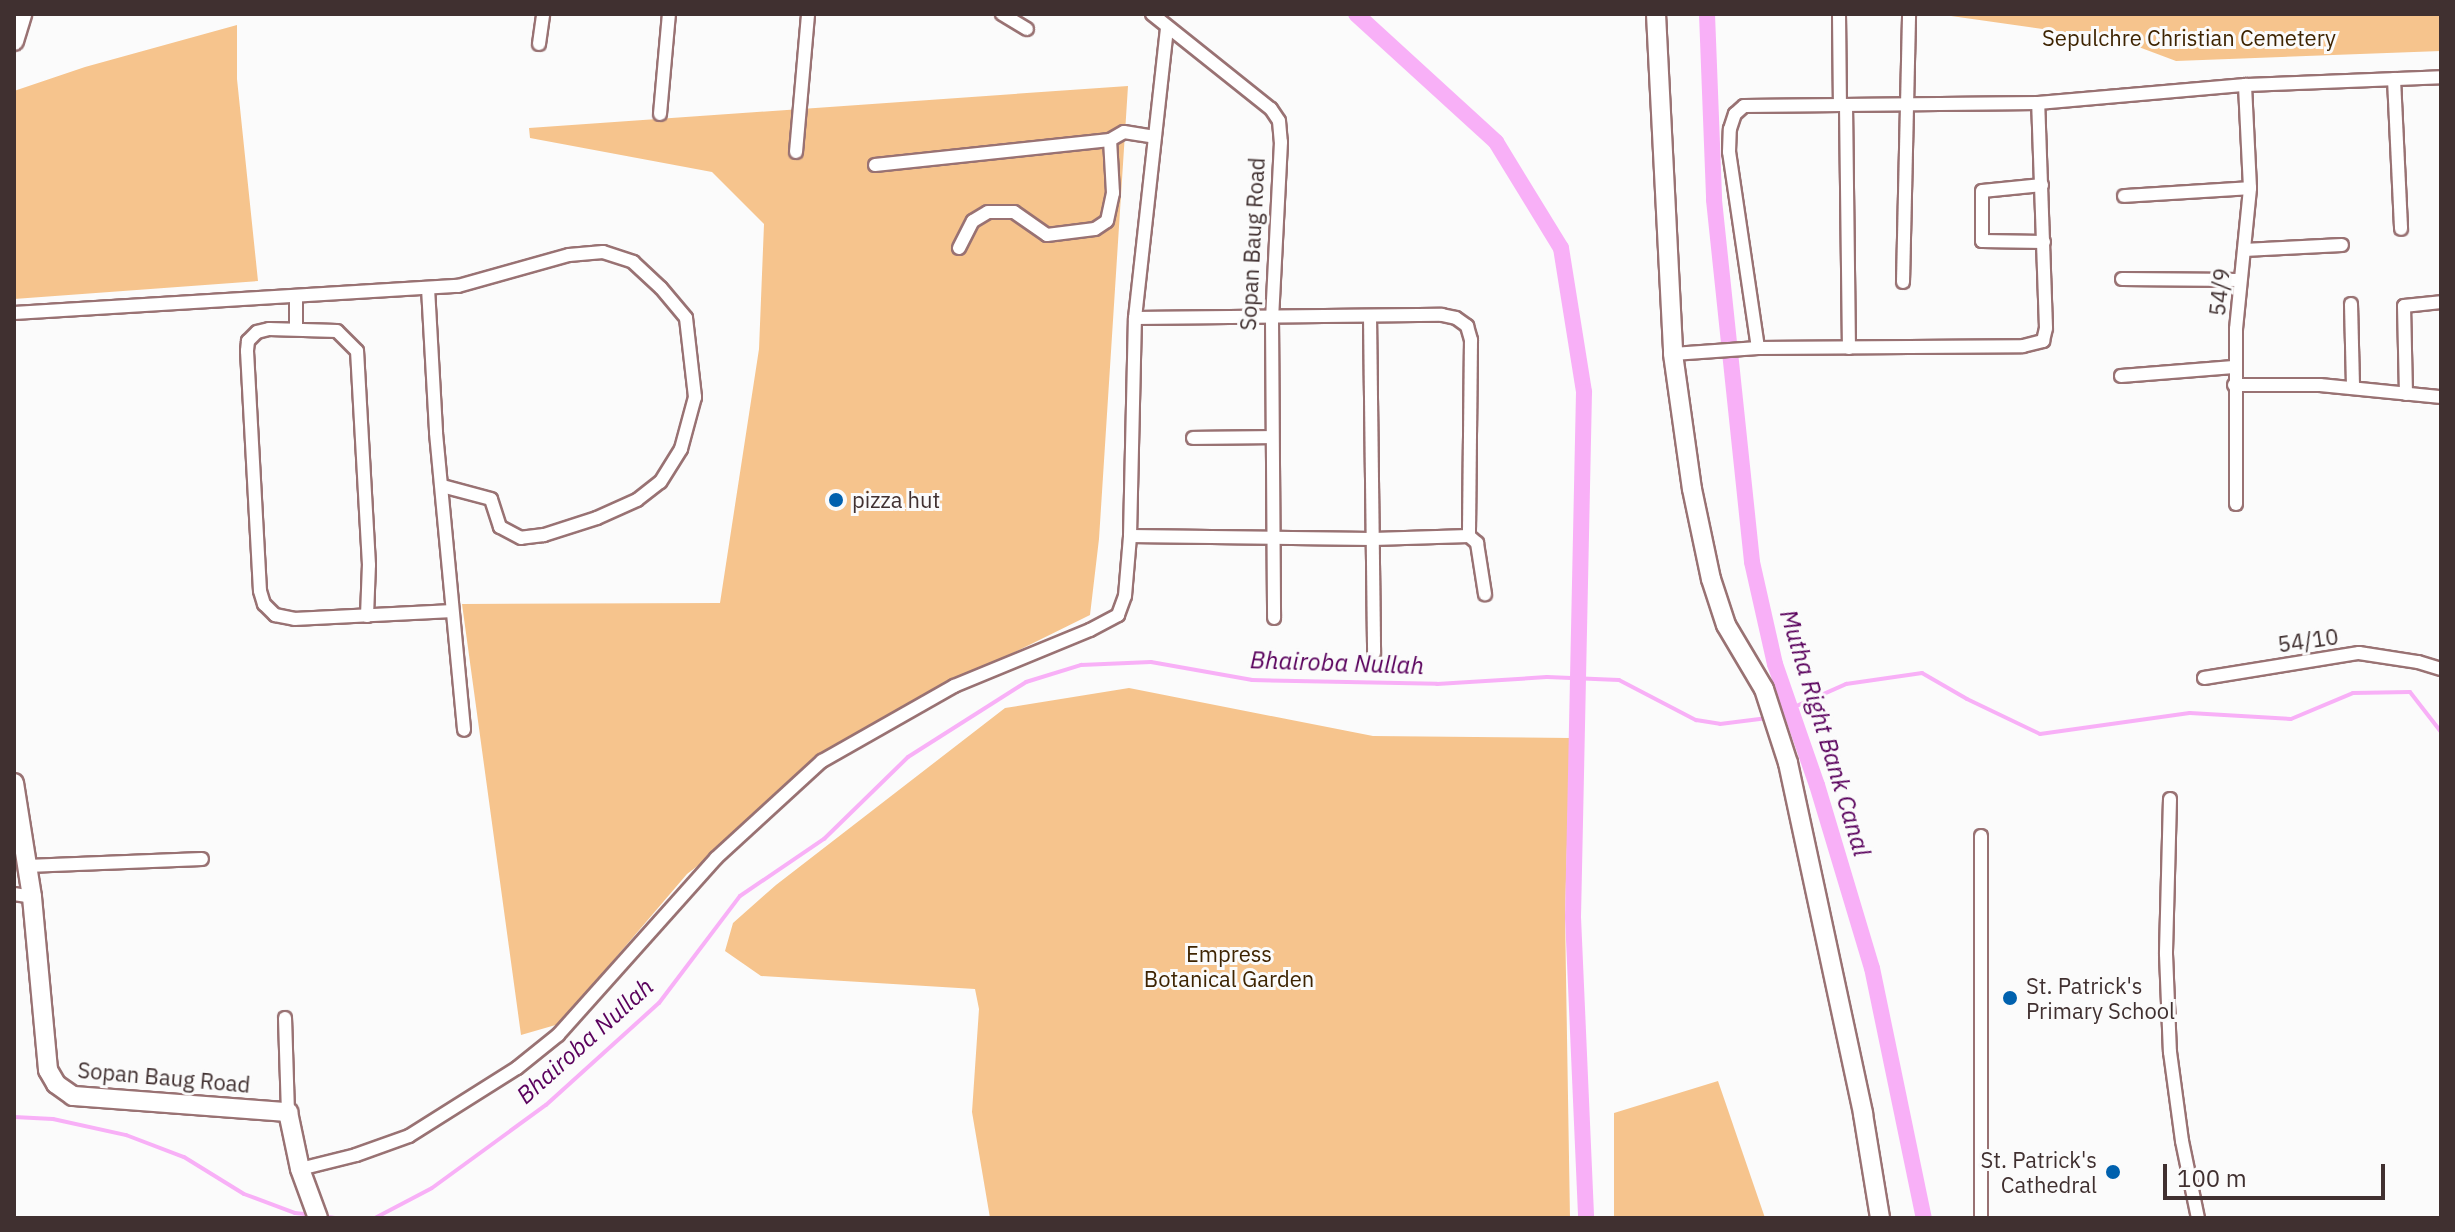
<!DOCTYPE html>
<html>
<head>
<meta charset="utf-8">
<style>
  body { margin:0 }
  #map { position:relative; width:2455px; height:1232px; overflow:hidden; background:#fbfbfb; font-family:"IBM Plex Sans",sans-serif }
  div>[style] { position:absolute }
  .green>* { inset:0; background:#f6c48d }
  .stream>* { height:4px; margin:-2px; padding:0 2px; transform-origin:2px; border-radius:2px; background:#f8b0f7 }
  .canal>* { height:16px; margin:-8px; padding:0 8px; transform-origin:8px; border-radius:8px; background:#f8b0f7 }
  .roads { filter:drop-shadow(2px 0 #997273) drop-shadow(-2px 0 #997273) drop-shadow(0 2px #997273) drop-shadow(0 -2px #997273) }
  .street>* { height:12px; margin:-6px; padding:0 6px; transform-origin:6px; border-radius:6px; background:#fff }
  .secondary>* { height:18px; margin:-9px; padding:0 9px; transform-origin:9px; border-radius:9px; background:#fff }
  .dots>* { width:22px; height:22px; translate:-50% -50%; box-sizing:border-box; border:4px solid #fbfbfb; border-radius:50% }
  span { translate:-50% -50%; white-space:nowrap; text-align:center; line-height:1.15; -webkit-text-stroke:6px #fbfbfb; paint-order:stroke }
  .park-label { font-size:22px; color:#3e2402 }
  .street-label { font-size:22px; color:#403030 }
  .poi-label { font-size:22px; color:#403030 }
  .left { translate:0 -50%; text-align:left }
  .right { translate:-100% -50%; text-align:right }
  .water-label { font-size:24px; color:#59005c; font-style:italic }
  .frame { position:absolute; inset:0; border:16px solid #403030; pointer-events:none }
  .scale { position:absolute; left:2163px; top:1164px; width:222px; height:36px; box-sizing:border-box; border:4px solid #403030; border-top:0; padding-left:10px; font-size:24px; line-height:28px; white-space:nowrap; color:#403030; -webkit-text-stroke:6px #fbfbfb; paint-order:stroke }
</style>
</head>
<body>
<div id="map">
  <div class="green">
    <div style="clip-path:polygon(1937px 14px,2441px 14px,2441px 51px,2176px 61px,2120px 40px)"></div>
    <div style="clip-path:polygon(237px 25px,237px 79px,258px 281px,14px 299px,14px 91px,85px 67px)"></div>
    <div style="clip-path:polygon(1128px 86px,1099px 539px,1090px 615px,940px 689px,815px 764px,739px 834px,687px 874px,559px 1024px,521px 1035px,462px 604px,720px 603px,759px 349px,764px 224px,712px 172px,530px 138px,529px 128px)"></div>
    <div style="clip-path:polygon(1129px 688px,1373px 736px,1570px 738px,1565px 915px,1570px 1218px,990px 1218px,972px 1112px,979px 1009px,975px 989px,761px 976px,725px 951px,733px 923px,776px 885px,1005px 708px)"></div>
    <div style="clip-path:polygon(1718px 1081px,1765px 1218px,1614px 1218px,1614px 1113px)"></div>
  </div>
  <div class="stream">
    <div style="left:1776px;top:715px;width:77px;rotate:-23.9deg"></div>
    <div style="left:1846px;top:684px;width:77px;rotate:-8.2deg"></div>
    <div style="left:1922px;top:673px;width:52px;rotate:30deg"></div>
    <div style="left:1967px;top:699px;width:81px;rotate:25.6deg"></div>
    <div style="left:2040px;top:734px;width:151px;rotate:-8deg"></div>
    <div style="left:2190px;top:713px;width:101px;rotate:3.4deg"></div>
    <div style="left:2291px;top:719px;width:67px;rotate:-22.8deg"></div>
    <div style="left:2353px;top:693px;width:57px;rotate:-1deg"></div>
    <div style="left:2410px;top:692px;width:51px;rotate:52.2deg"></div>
    <div style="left:14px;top:1117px;width:39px;rotate:3deg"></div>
    <div style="left:53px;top:1119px;width:75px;rotate:12.4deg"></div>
    <div style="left:126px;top:1135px;width:62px;rotate:20.8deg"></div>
    <div style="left:184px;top:1157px;width:70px;rotate:31.7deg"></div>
    <div style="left:244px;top:1194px;width:54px;rotate:20.4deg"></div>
    <div style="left:295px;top:1213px;width:18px;rotate:6deg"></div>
    <div style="left:321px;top:1216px;width:14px;rotate:8deg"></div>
    <div style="left:375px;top:1218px;width:64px;rotate:-27.8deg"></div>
    <div style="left:432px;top:1188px;width:141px;rotate:-36.1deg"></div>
    <div style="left:546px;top:1105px;width:152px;rotate:-42.1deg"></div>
    <div style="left:659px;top:1003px;width:134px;rotate:-52.9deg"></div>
    <div style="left:740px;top:896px;width:102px;rotate:-34.2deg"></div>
    <div style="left:824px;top:839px;width:117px;rotate:-44.3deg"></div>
    <div style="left:908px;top:757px;width:140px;rotate:-32.4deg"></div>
    <div style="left:1026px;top:682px;width:58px;rotate:-17.2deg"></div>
    <div style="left:1081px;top:665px;width:70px;rotate:-2.5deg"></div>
    <div style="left:1151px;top:662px;width:103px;rotate:10.1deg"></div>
    <div style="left:1252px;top:680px;width:185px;rotate:1.2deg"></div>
    <div style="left:1437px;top:684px;width:110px;rotate:-3.6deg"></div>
    <div style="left:1547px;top:677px;width:72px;rotate:2.4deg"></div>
    <div style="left:1619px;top:680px;width:87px;rotate:27.5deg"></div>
    <div style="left:1696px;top:720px;width:24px;rotate:9deg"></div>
    <div style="left:1720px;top:724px;width:48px;rotate:-7.1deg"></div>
  </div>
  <div class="canal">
    <div style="left:1356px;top:14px;width:190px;rotate:42.4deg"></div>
    <div style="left:1496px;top:142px;width:124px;rotate:58.5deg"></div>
    <div style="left:1561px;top:248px;width:146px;rotate:80.9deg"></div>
    <div style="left:1584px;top:392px;width:525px;rotate:91.2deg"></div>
    <div style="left:1573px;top:917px;width:301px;rotate:87.5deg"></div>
    <div style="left:1707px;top:14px;width:186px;rotate:87.8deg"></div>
    <div style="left:1714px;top:200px;width:364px;rotate:84deg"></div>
    <div style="left:1752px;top:562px;width:105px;rotate:77.3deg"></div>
    <div style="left:1775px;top:664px;width:128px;rotate:70.9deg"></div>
    <div style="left:1817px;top:785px;width:191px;rotate:73.3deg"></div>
    <div style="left:1872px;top:968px;width:255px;rotate:78.3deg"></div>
  </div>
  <div class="roads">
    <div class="street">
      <div style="left:1002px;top:14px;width:29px;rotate:31deg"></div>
      <div style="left:1152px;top:14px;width:152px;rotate:38.6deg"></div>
      <div style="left:1271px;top:109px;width:14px;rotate:56deg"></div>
      <div style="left:1279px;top:121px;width:21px;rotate:85deg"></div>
      <div style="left:1281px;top:142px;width:177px;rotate:92.9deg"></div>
      <div style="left:1272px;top:319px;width:299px;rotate:89.6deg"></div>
      <div style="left:1839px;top:14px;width:91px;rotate:89.4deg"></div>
      <div style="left:539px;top:44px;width:30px;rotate:-82deg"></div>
      <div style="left:2394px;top:79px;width:150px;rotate:87.3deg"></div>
      <div style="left:1846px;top:105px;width:243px;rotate:89.3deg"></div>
      <div style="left:660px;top:114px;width:100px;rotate:-84.9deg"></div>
      <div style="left:796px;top:152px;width:139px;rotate:-85deg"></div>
      <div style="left:875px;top:165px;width:236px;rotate:-6.1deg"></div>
      <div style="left:1110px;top:140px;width:16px;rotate:-30deg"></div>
      <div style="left:1124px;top:132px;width:31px;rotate:9deg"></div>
      <div style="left:2042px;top:185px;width:60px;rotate:174.3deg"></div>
      <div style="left:1982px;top:191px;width:50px;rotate:90deg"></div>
      <div style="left:1982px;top:241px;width:62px;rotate:0.9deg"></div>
      <div style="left:2124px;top:196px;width:126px;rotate:-3.6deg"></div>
      <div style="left:959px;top:248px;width:30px;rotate:-63deg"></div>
      <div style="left:973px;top:221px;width:17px;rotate:-31deg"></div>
      <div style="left:988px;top:212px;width:26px"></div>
      <div style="left:1014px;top:212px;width:40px;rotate:34.9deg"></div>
      <div style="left:1047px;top:235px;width:48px;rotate:-7.1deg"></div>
      <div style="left:1095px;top:229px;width:14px;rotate:-34deg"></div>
      <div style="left:1107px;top:221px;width:29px;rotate:-78deg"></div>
      <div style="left:1113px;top:193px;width:53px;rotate:-93.2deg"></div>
      <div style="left:2244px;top:250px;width:98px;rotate:-2.9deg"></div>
      <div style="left:2122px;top:279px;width:118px;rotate:0.5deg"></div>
      <div style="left:1903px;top:282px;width:268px;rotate:-88.7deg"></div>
      <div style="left:428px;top:288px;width:145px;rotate:86.8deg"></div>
      <div style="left:436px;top:433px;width:298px;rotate:84.6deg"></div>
      <div style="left:296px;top:297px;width:32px;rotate:90deg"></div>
      <div style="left:2351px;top:304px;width:84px;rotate:88.6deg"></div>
      <div style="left:14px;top:313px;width:445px;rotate:-3.5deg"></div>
      <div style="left:458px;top:286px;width:115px;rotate:-15.6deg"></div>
      <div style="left:569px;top:255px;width:34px;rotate:-5deg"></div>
      <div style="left:603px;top:252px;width:32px;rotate:18deg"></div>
      <div style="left:633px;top:262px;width:38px;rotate:43deg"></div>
      <div style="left:661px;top:288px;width:39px;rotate:50deg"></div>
      <div style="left:686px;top:318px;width:80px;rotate:83.5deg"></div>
      <div style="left:695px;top:397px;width:54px;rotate:105.1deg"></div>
      <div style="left:681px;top:449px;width:39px;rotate:122deg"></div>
      <div style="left:660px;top:482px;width:29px;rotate:142deg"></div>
      <div style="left:637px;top:500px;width:44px;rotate:155.8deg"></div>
      <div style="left:597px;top:518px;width:56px;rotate:162.2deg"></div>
      <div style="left:544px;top:535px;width:23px;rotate:173deg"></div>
      <div style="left:521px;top:538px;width:24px;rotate:-152deg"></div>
      <div style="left:500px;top:527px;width:29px;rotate:-108deg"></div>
      <div style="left:491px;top:499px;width:51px;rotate:-165.1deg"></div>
      <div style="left:1370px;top:316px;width:337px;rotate:89.3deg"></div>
      <div style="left:1135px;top:318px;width:307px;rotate:-0.6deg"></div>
      <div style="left:1442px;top:315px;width:14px;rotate:12deg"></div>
      <div style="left:1456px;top:318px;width:14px;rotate:36deg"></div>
      <div style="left:1467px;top:326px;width:15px;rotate:74deg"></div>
      <div style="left:1471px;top:340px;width:196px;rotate:90.6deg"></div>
      <div style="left:1758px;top:348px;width:198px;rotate:-98.4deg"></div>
      <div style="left:1729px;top:152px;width:23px;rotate:-88deg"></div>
      <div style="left:1730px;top:129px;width:16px;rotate:-72deg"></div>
      <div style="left:1735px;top:114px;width:12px;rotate:-42deg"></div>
      <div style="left:1744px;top:106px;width:294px;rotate:-0.6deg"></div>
      <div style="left:2038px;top:103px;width:208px;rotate:-5deg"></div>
      <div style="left:2245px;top:85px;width:196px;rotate:-2.3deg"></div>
      <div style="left:1673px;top:354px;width:85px;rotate:-4deg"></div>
      <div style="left:1758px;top:348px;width:265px;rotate:-0.4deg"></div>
      <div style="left:2023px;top:346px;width:21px;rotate:-14deg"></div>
      <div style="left:2043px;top:341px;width:13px;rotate:-77deg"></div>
      <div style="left:2046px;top:328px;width:225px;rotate:-92deg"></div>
      <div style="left:2121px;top:376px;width:113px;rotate:-4.6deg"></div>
      <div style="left:2234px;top:385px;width:86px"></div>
      <div style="left:2320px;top:385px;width:122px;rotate:5.7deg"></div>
      <div style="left:2406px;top:394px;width:88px;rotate:-91.3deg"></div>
      <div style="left:2404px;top:306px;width:37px;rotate:-6deg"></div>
      <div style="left:1193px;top:438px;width:79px;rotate:-0.7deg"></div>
      <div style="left:2236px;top:504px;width:175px;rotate:-90deg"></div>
      <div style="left:2236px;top:329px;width:142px;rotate:-84.3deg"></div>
      <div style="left:2250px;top:188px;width:103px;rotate:-92.8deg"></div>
      <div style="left:1130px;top:536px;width:243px;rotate:0.7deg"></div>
      <div style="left:1373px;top:539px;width:96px;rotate:-1.8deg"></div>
      <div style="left:1469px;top:536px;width:11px;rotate:41deg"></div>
      <div style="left:1477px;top:543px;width:52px;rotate:81.1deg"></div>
      <div style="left:367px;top:616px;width:51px;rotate:-87.8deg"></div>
      <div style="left:369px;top:565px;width:214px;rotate:-93.2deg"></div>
      <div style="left:357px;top:351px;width:28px;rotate:-135deg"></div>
      <div style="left:337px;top:331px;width:68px;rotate:-178.3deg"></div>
      <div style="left:269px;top:329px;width:12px;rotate:166deg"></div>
      <div style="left:257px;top:332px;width:13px;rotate:135deg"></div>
      <div style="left:248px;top:341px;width:10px;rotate:96deg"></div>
      <div style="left:247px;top:351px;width:240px;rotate:86.9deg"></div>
      <div style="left:260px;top:591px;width:14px;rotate:73deg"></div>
      <div style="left:264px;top:604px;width:16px;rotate:45deg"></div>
      <div style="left:275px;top:615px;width:20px;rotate:11deg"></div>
      <div style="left:295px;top:619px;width:157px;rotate:-2.9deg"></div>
      <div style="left:2204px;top:678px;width:157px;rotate:-9.2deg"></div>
      <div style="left:2359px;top:653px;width:60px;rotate:8.7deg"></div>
      <div style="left:2418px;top:662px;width:24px;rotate:17deg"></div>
      <div style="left:2170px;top:799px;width:155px;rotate:91.5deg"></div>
      <div style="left:2166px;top:954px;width:98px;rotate:87.7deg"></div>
      <div style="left:2170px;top:1052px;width:90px;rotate:82.3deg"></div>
      <div style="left:2182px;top:1141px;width:79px;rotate:78.3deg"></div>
      <div style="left:27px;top:866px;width:175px;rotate:-2.3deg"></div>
      <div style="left:14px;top:894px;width:18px;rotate:9deg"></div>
      <div style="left:285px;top:1018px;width:94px;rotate:88.2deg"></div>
      <div style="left:300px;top:1169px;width:58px;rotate:-14deg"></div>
      <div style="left:356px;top:1155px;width:56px;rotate:-19.7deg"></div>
      <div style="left:409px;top:1136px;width:128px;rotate:-32.2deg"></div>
      <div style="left:517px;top:1068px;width:53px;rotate:-38.8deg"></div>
      <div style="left:558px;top:1035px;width:237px;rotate:-48.2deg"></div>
      <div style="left:716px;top:858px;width:144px;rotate:-42.5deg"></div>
      <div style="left:822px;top:761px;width:152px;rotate:-29.6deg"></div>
      <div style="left:954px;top:686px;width:147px;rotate:-22.4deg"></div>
      <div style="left:1090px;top:630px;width:32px;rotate:-28deg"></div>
      <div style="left:1118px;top:615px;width:20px;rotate:-70deg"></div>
      <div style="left:1125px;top:596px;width:60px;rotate:-85.2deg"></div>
      <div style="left:1130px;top:536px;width:218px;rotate:-88.7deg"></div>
      <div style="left:1135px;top:318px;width:292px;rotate:-83.7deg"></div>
      <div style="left:1981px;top:1218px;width:382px;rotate:-90deg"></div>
    </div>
    <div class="secondary">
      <div style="left:1656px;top:14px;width:340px;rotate:87.1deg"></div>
      <div style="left:1673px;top:354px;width:136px;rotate:82deg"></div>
      <div style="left:1692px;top:489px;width:92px;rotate:78.1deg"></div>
      <div style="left:1711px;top:579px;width:48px;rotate:71.9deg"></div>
      <div style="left:1726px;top:625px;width:74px;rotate:59.3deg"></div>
      <div style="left:1764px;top:689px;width:78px;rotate:72deg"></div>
      <div style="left:1788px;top:763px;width:359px;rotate:77.9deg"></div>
      <div style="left:1863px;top:1114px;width:105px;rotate:80.7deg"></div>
      <div style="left:14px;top:41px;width:28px;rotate:-73deg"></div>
      <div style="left:14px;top:783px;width:115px;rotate:81deg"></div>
      <div style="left:32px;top:897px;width:174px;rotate:84.7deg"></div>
      <div style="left:48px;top:1070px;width:16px;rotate:60deg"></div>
      <div style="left:56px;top:1084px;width:21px;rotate:35deg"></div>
      <div style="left:73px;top:1096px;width:216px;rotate:4.3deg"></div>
      <div style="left:288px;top:1112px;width:58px;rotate:78.1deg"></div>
      <div style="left:300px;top:1169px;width:52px;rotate:69.8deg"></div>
    </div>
  </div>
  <div class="dots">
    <div style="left:836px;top:500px;background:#0061ae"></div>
    <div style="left:2010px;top:998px;background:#0061ae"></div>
    <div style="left:2113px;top:1172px;background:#0061ae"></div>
  </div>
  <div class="park-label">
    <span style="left:2189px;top:38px">Sepulchre Christian Cemetery</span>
    <span style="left:1229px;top:966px">Empress<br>Botanical Garden</span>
  </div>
  <div class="street-label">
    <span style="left:1252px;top:244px;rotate:-87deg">Sopan Baug Road</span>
    <span style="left:2219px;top:292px;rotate:-84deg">54/9</span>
    <span style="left:2308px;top:640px;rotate:-8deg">54/10</span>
    <span style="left:164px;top:1077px;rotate:5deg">Sopan Baug Road</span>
  </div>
  <div class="poi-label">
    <span class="left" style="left:852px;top:500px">pizza hut</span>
    <span class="left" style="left:2026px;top:998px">St. Patrick's<br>Primary School</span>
    <span class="right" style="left:2097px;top:1172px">St. Patrick's<br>Cathedral</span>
  </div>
  <div class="water-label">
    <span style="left:1337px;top:663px;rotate:2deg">Bhairoba Nullah</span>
    <span style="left:1825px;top:733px;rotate:73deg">Mutha Right Bank Canal</span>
    <span style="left:585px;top:1041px;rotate:-42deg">Bhairoba Nullah</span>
  </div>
  <div class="frame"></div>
  <div class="scale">100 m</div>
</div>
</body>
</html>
